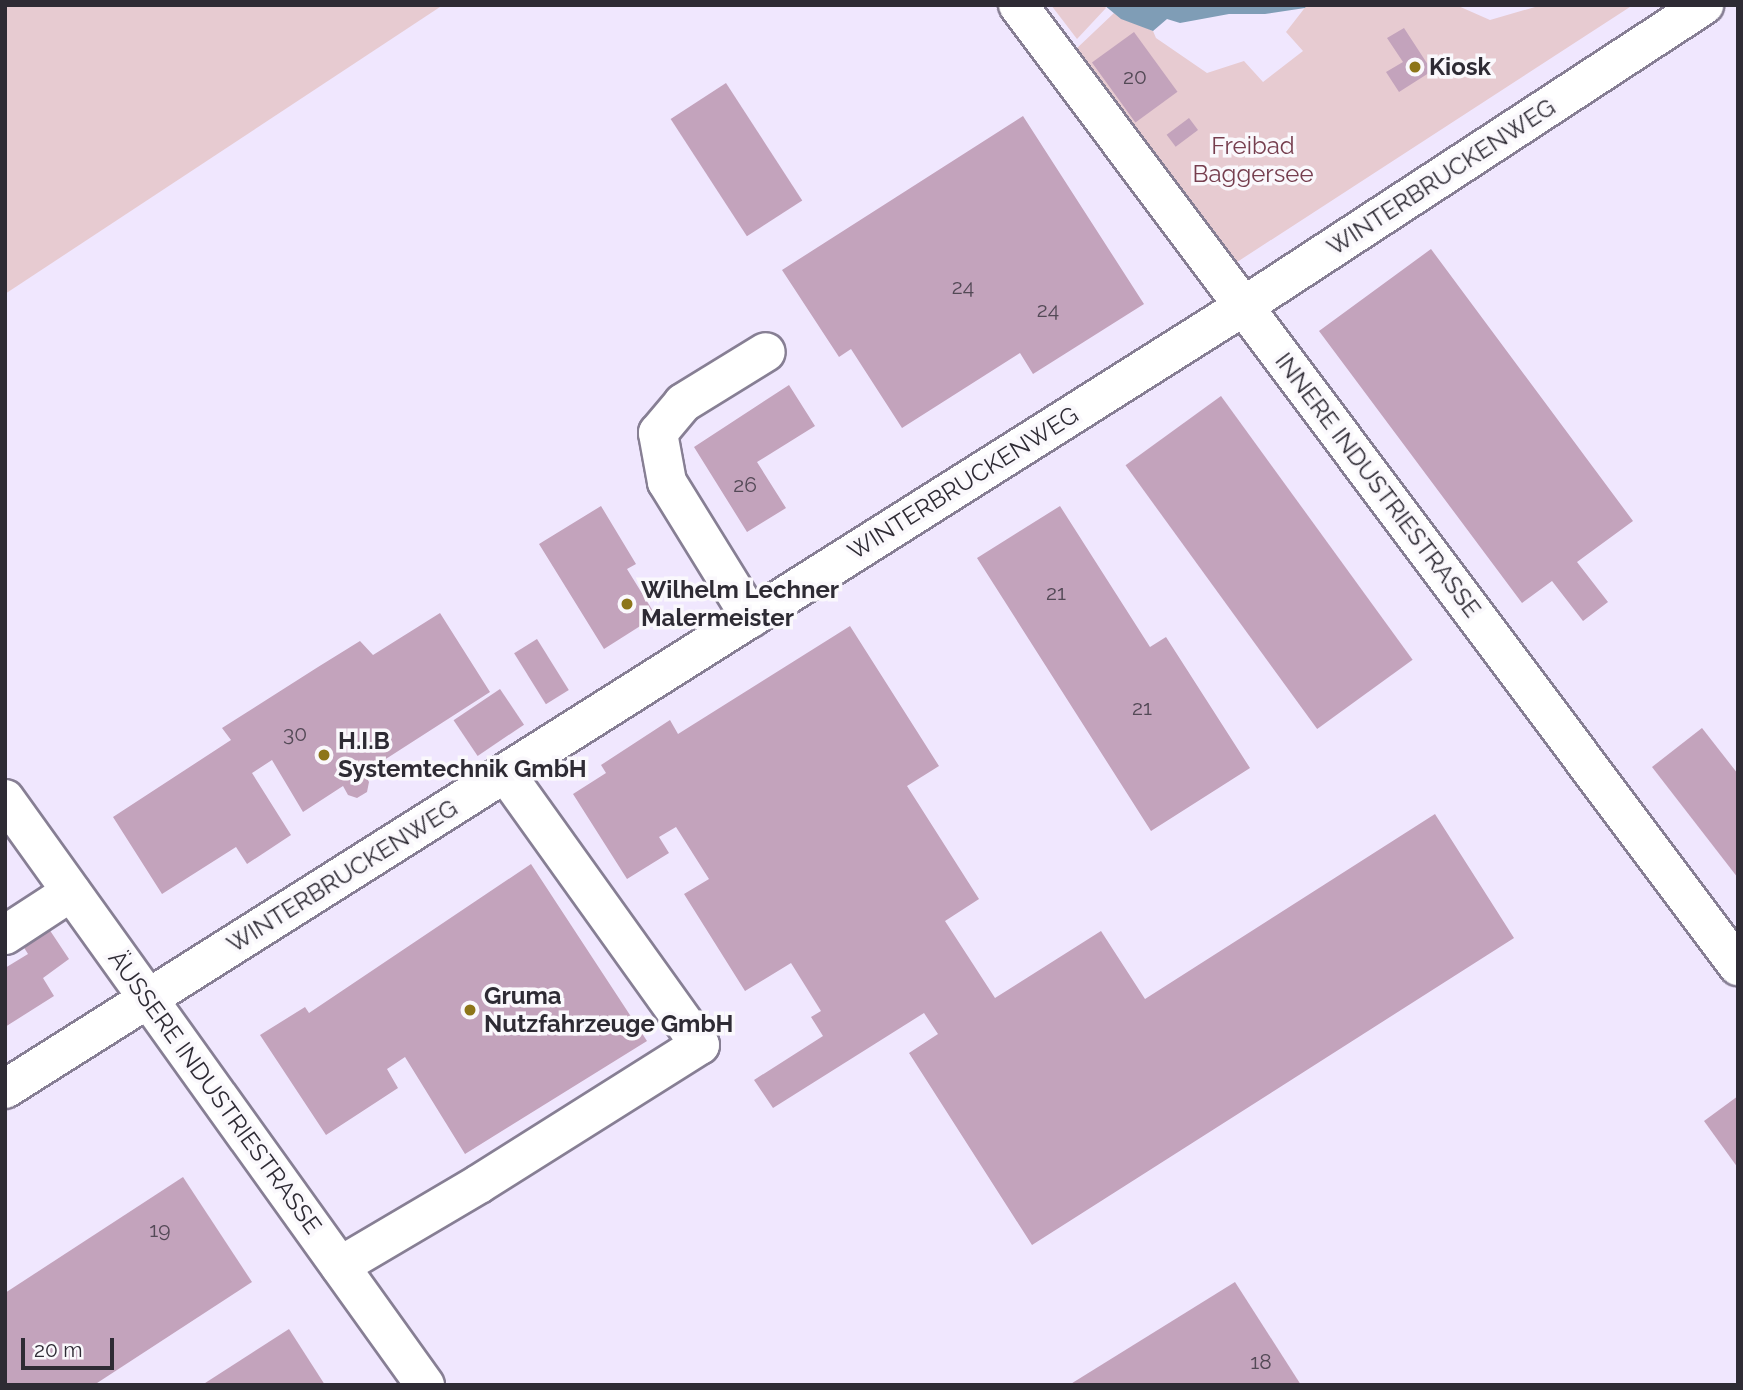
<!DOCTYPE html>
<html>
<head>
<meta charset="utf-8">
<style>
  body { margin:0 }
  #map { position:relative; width:1743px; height:1390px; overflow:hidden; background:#f0e7fe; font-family:Raleway,sans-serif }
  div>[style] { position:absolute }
  .green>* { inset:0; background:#e7cbd1 }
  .water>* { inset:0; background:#7f9db6 }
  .building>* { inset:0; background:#c3a3bc; transform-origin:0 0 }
  .roads { filter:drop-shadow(2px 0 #877f94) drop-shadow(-2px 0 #877f94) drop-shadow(0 2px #877f94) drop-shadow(0 -2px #877f94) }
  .minor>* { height:38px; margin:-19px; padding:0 19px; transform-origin:19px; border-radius:19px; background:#fff }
  .dots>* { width:19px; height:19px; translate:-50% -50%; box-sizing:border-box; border:4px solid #faf8fc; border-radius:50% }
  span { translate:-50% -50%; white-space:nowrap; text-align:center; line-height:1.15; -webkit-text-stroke:7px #faf8fc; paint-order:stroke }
  .number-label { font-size:21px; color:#534956 }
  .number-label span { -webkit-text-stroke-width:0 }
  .poi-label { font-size:24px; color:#2e2b34; font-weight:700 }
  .left { translate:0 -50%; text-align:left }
  .park-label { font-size:24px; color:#763e4e }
  .street-label { font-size:24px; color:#2e2b34 }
  .frame { position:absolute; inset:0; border:7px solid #2e2b34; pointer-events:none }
  .scale { position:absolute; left:21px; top:1338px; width:93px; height:32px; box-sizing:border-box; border:4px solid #2e2b34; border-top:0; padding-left:9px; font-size:21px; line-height:24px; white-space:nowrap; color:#2e2b34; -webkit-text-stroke:5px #faf8fc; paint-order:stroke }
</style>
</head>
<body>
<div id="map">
  <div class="green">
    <div style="clip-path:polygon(5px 5px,443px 5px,5px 294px)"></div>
    <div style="clip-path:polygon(1051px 5px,1104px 5px,1106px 8px,1077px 39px)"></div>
    <div style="clip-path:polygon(1307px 5px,1456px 5px,1490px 20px,1542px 5px,1633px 5px,1234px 264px,1075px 50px,1114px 13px,1153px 31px,1156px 38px,1207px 73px,1244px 61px,1263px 82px,1303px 51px,1286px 32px)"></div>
  </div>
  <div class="water">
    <div style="clip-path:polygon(1104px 5px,1307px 5px,1305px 8px,1265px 14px,1229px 14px,1180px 23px,1167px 19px,1153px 31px,1121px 19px)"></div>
  </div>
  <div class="building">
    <div style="clip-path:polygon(1404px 28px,1432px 71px,1399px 92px,1386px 72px,1403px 62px,1387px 38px)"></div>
    <div style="left:1134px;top:32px;width:74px;height:52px;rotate:54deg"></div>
    <div style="left:726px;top:83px;width:140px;height:66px;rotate:57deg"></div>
    <div style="clip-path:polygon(1023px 116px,1144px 304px,1033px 374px,1020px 353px,902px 428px,851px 349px,839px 357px,782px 270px)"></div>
    <div style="left:1189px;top:118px;width:15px;height:28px;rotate:53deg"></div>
    <div style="clip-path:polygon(1431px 249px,1633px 521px,1577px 562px,1608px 602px,1583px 621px,1552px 581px,1522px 603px,1319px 331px)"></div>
    <div style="clip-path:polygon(789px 385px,815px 426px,757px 462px,786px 508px,747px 532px,694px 447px)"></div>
    <div style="left:1221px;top:396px;width:326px;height:118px;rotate:54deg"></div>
    <div style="clip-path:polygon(601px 506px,636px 564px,627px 569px,656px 616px,604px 649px,539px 544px)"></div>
    <div style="clip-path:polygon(1060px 506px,1150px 647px,1166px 637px,1250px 768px,1151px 831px,977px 558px)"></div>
    <div style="clip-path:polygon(440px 613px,490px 692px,364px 773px,369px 782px,367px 792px,357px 798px,348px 795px,343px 786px,303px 812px,272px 760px,252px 773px,291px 835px,247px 864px,236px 847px,162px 894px,113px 817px,231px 740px,222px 728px,318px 667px,360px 641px,373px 655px)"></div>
    <div style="clip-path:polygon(850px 626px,939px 766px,907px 786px,979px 899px,945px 921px,995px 998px,1101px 931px,1145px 999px,1435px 814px,1514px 938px,1032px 1245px,909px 1053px,938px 1034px,924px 1013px,773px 1108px,754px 1080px,823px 1036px,811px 1017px,821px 1011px,791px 963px,745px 991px,684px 894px,709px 879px,676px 827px,659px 837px,669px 853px,627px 879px,573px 794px,606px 773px,601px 765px,670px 720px,678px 734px)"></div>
    <div style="left:537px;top:639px;width:60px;height:27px;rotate:58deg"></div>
    <div style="left:500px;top:689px;width:43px;height:56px;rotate:56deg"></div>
    <div style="clip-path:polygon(1702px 728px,1738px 774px,1738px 878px,1652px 767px)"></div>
    <div style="clip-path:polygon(531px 864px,647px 1041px,465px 1154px,405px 1057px,387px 1069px,398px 1088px,326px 1135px,260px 1035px,305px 1007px,309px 1013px)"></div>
    <div style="clip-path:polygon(49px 929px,69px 959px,43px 978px,54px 996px,5px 1027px,5px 968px,28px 954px,23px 946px)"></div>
    <div style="clip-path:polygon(1738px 1096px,1738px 1168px,1704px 1121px)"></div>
    <div style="clip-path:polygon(183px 1177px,252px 1282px,94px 1385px,5px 1385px,5px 1293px)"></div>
    <div style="clip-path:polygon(1235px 1282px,1301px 1385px,1069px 1385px)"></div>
    <div style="clip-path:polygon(289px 1329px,325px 1385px,202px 1385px)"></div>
  </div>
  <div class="roads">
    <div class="minor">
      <div style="left:1018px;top:5px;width:1201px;rotate:53.16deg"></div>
      <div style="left:751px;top:618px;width:160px;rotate:-121.7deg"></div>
      <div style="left:667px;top:482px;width:50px;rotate:-100.4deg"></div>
      <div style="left:658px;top:433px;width:39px;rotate:-50deg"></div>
      <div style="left:683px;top:403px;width:97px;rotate:-31.6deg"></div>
      <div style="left:5px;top:799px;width:721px;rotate:54.37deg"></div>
      <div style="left:5px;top:935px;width:79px;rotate:-33.1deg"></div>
      <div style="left:5px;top:1089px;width:1466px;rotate:-32.29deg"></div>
      <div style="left:1244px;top:306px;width:550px;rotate:-33.2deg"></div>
      <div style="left:340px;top:1266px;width:161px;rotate:-30.5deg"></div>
      <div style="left:479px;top:1184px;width:261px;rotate:-32.2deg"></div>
      <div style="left:700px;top:1045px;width:333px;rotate:-125.6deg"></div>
    </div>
  </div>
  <div class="dots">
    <div style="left:1415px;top:67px;background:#8d7519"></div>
    <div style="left:627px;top:604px;background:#8d7519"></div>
    <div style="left:324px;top:755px;background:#8d7519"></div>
    <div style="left:470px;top:1010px;background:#8d7519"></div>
  </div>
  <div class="number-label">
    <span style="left:1135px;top:77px">20</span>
    <span style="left:963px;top:287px">24</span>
    <span style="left:1048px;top:310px">24</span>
    <span style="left:745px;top:485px">26</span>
    <span style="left:1056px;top:593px">21</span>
    <span style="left:1142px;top:708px">21</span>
    <span style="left:295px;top:734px">30</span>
    <span style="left:160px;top:1230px">19</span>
    <span style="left:1261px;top:1362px">18</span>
  </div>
  <div class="poi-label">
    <span class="left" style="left:1429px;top:67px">Kiosk</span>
    <span class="left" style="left:641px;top:604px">Wilhelm Lechner<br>Malermeister</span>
    <span class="left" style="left:338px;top:755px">H.I.B<br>Systemtechnik GmbH</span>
    <span class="left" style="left:484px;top:1010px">Gruma<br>Nutzfahrzeuge GmbH</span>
  </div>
  <div class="park-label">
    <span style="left:1253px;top:160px">Freibad<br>Baggersee</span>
  </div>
  <div class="street-label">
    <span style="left:1441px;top:177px;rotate:-33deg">WINTERBRUCKENWEG</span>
    <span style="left:963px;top:483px;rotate:-32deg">WINTERBRUCKENWEG</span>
    <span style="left:1378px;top:485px;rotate:53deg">INNERE INDUSTRIESTRASSE</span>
    <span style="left:342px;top:876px;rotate:-32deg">WINTERBRUCKENWEG</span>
    <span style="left:215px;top:1092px;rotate:54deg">ÄUSSERE INDUSTRIESTRASSE</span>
  </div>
  <div class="frame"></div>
  <div class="scale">20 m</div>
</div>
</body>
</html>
